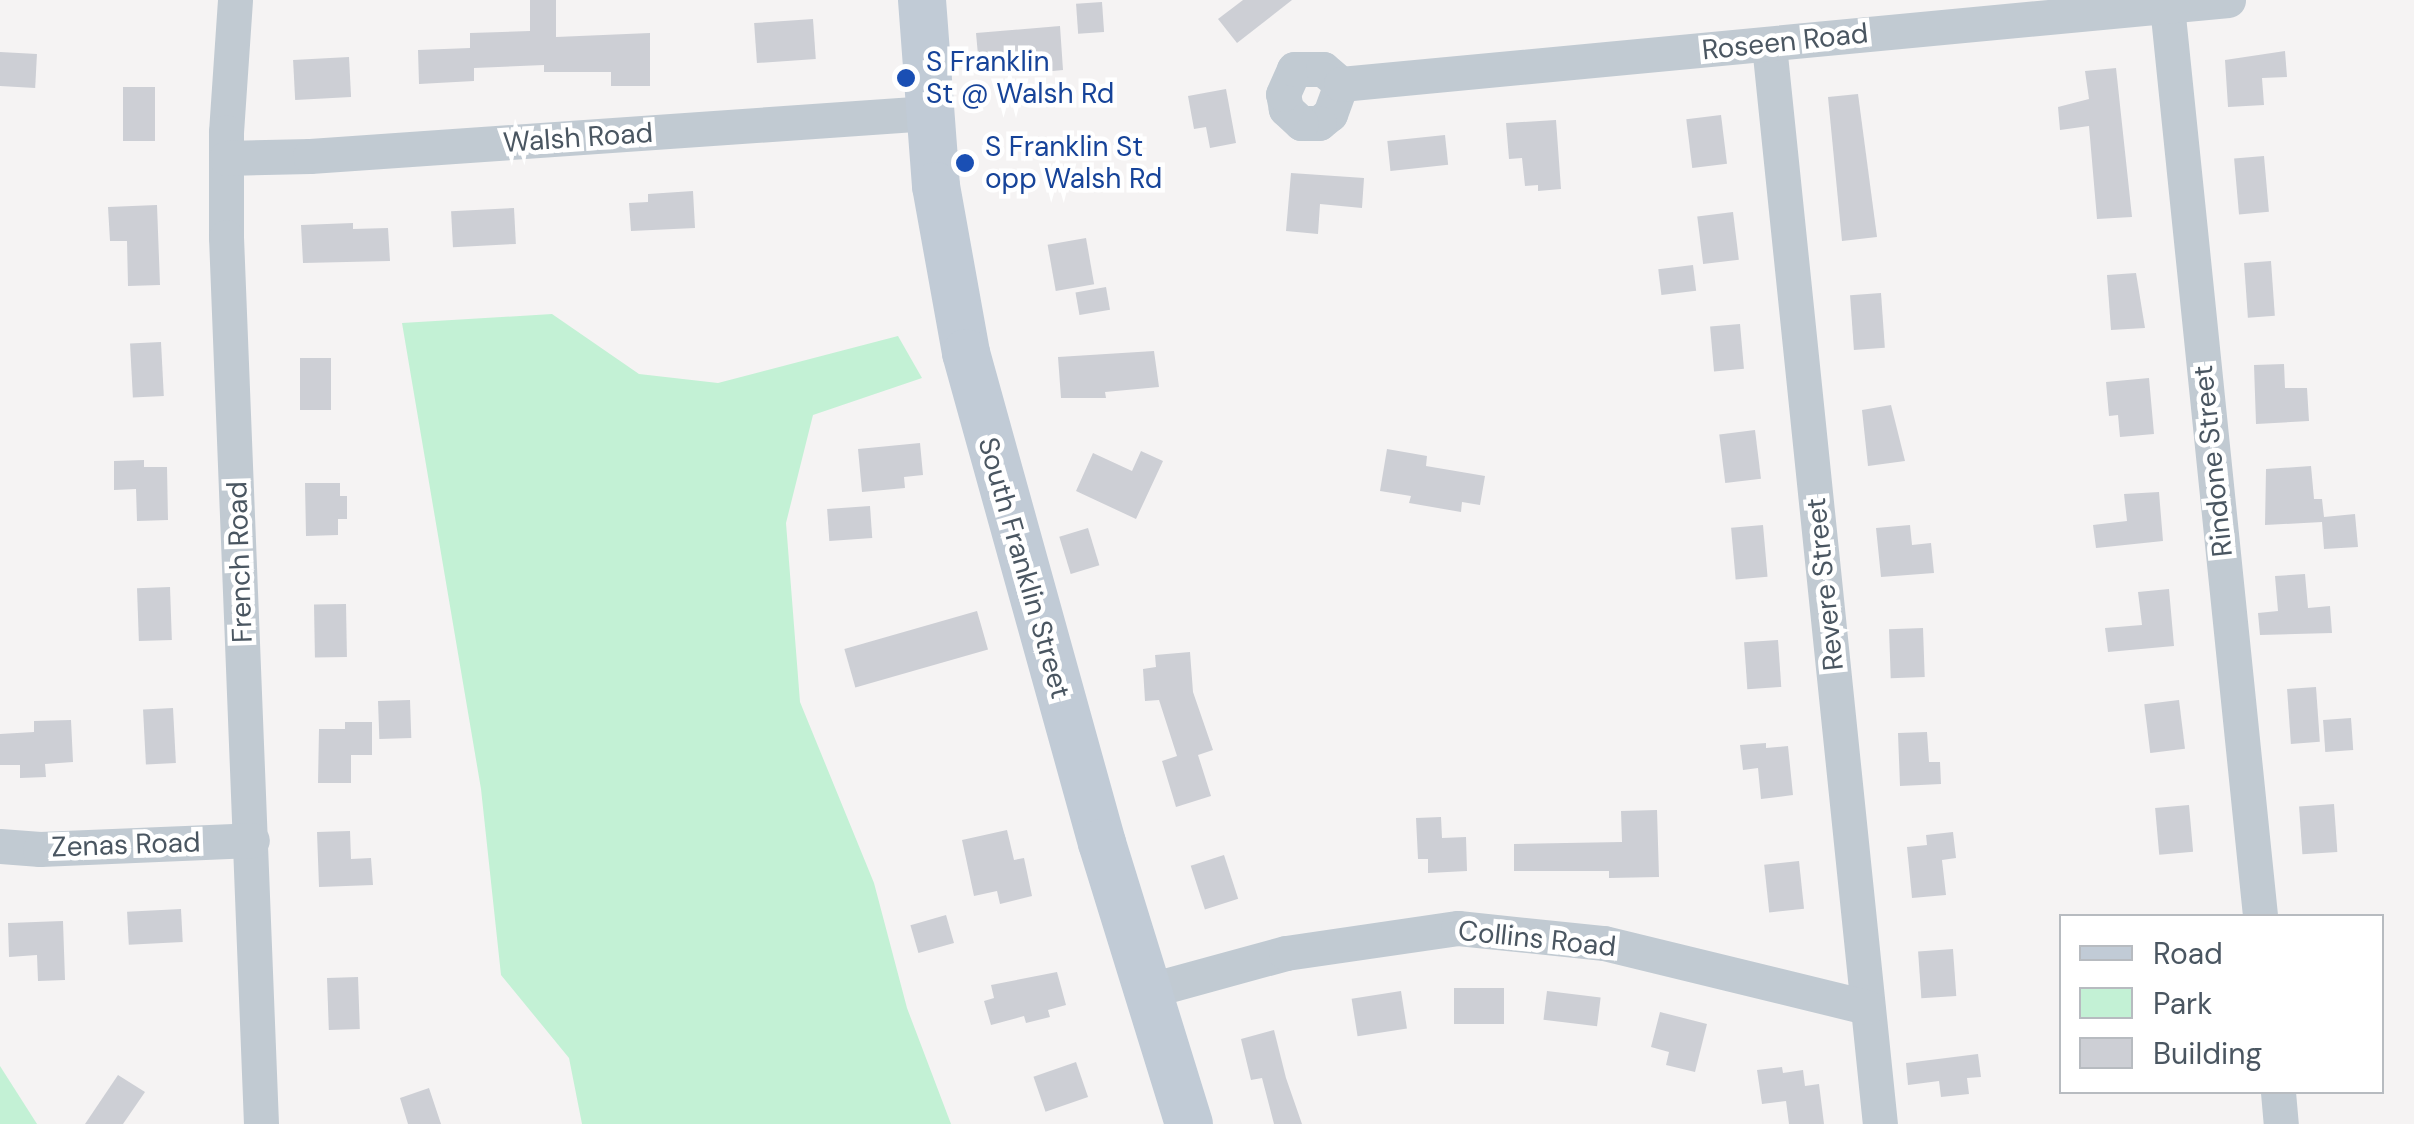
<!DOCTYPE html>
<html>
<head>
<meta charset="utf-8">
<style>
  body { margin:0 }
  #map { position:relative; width:2414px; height:1124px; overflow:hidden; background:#f5f3f3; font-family:"DM Sans",sans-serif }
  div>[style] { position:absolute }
  .green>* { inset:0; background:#c3f1d5 }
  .building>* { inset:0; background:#cdcfd5; transform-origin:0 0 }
  .minor>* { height:35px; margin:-17.5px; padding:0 17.5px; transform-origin:17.5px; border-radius:17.5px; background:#c1cad2 }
  .secondary>* { height:48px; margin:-24px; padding:0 24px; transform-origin:24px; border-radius:24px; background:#c1cbd6 }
  .dots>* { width:28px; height:28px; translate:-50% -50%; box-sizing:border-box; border:5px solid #fff; border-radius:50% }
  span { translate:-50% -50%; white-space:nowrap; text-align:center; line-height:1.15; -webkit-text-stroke:9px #fff; paint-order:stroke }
  .street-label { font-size:28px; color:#4a5661 }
  .transit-label { font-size:28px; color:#164399 }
  .left { translate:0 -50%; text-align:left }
  .legend { position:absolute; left:2059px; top:914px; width:325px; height:180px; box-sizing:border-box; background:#fff; border:2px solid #b7bbc0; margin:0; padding:12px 18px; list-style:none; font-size:30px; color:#4a5661 }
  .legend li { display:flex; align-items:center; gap:20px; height:50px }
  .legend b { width:50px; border:2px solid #b7bbc0 }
</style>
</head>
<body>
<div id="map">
  <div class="green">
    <div style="clip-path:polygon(552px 314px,639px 374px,718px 383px,898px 336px,922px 378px,813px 415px,786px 523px,800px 702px,874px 883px,907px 1008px,951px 1124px,582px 1124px,569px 1058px,501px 975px,481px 789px,402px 323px)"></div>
    <div style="clip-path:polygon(0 1066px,37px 1124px,0 1124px)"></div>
  </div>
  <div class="building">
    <div style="clip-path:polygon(530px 0,556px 0,556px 37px,650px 33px,650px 86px,611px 86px,611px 72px,544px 72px,544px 65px,474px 68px,474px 81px,419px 84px,418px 50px,470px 48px,470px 33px,530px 31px)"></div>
    <div style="clip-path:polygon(1243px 0,1292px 0,1237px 43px,1218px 19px)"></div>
    <div style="left:1102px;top:2px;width:30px;height:26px;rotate:86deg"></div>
    <div style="left:813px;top:19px;width:40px;height:59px;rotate:86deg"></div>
    <div style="clip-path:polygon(1060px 26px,1063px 70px,1012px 75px,1011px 64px,979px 66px,976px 33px)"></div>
    <div style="clip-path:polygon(2285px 51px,2287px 77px,2262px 78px,2264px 105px,2228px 107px,2225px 60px)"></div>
    <div style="left:0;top:52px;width:37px;height:34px;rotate:3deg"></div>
    <div style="left:349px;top:57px;width:40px;height:56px;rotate:87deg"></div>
    <div style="clip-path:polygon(2116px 68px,2132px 217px,2097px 219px,2089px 126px,2060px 130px,2058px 107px,2089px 99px,2085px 71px)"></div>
    <div style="left:123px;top:87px;width:32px;height:54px"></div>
    <div style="clip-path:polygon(1226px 89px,1236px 143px,1210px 148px,1206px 127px,1194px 129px,1188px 96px)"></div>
    <div style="clip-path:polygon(1858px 94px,1877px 237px,1842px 241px,1828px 97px)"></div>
    <div style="left:1721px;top:115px;width:49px;height:35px;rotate:83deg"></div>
    <div style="clip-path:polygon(1556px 120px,1561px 189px,1538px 191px,1538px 185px,1525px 186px,1522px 158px,1509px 159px,1506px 123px)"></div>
    <div style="left:1445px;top:135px;width:30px;height:58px;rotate:84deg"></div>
    <div style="left:2264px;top:156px;width:56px;height:30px;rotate:85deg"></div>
    <div style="clip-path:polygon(1291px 173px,1364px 178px,1362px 208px,1320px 204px,1318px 234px,1286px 231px)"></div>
    <div style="clip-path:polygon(693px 191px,695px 228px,631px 231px,629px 203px,648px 202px,648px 194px)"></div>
    <div style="clip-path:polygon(157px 205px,160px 285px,128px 286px,127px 241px,110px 241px,108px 207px)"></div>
    <div style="left:514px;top:208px;width:36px;height:63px;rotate:87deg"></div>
    <div style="left:1733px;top:212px;width:48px;height:36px;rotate:83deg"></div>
    <div style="clip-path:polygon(353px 223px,353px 229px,388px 228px,390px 261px,303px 263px,301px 225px)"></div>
    <div style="left:1086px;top:238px;width:47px;height:39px;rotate:80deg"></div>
    <div style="left:2271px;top:261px;width:55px;height:27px;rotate:86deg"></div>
    <div style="left:1693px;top:265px;width:26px;height:35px;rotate:83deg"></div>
    <div style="clip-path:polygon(2136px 273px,2145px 328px,2111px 330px,2107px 275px)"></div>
    <div style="left:1106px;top:287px;width:23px;height:31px;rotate:80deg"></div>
    <div style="left:1881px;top:293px;width:55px;height:31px;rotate:86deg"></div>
    <div style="left:1740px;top:324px;width:45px;height:30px;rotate:85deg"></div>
    <div style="left:161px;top:342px;width:54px;height:31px;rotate:87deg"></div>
    <div style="clip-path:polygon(1154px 351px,1159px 387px,1105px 392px,1106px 398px,1061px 398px,1058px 357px)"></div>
    <div style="left:300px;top:358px;width:31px;height:52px"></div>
    <div style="clip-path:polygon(2284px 364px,2285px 388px,2307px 388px,2309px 421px,2256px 424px,2254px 365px)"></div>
    <div style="clip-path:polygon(2149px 378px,2154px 434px,2120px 437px,2118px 415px,2109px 416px,2106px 382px)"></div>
    <div style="clip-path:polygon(1891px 405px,1905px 461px,1868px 466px,1862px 410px)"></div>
    <div style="left:1755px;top:430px;width:49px;height:36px;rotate:83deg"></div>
    <div style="clip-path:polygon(920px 443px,923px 475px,904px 477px,905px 488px,862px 492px,858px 449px)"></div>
    <div style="clip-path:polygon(1387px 449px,1427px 456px,1426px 466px,1485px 476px,1480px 505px,1462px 502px,1461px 512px,1409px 503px,1411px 496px,1380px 491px)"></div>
    <div style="clip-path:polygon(1141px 451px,1163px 461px,1136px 519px,1076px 491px,1093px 453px,1132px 471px)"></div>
    <div style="clip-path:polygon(144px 460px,144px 467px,167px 467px,168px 520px,137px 521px,136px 489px,114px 490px,114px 461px)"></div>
    <div style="clip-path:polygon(2311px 466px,2314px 499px,2322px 499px,2324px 517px,2355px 514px,2358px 547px,2324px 549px,2322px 522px,2265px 525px,2266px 469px)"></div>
    <div style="clip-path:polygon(305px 483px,340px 483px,340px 496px,347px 496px,347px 519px,338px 519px,338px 535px,306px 536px)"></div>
    <div style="clip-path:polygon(2159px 492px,2163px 541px,2096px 548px,2093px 525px,2127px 521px,2124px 494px)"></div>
    <div style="left:870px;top:506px;width:32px;height:43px;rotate:86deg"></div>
    <div style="left:1763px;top:525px;width:52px;height:32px;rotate:85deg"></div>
    <div style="clip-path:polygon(1910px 525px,1912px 545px,1931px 543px,1934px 573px,1881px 577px,1876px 528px)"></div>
    <div style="left:1088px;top:528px;width:39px;height:30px;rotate:73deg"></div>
    <div style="clip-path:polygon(2305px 574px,2308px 608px,2330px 606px,2332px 633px,2260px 635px,2258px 613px,2278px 611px,2275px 576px)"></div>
    <div style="left:170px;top:587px;width:53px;height:33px;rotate:88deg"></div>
    <div style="clip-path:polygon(2169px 589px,2174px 646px,2108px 652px,2105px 628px,2142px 625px,2138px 592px)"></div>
    <div style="left:346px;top:604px;width:53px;height:32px;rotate:89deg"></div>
    <div style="left:977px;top:611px;width:40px;height:138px;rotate:74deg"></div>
    <div style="left:1923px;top:628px;width:49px;height:34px;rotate:88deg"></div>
    <div style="left:1778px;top:640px;width:47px;height:34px;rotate:86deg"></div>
    <div style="clip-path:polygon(1190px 652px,1193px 692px,1213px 750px,1198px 755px,1211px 796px,1176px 807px,1162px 761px,1177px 756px,1159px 700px,1145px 701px,1143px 669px,1156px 667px,1155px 655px)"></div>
    <div style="left:2316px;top:687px;width:55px;height:29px;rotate:86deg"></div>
    <div style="left:410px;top:700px;width:38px;height:32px;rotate:88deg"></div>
    <div style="left:2179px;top:700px;width:49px;height:35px;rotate:83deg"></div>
    <div style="left:173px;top:708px;width:55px;height:30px;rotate:87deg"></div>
    <div style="left:2351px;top:718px;width:32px;height:28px;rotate:86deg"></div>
    <div style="clip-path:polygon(71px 720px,73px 762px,45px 764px,46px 777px,20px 778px,20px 765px,0 765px,0 734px,34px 732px,34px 721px)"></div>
    <div style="clip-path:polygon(345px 722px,372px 722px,372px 755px,351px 755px,351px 783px,318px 783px,319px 729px,345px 729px)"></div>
    <div style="clip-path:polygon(1927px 732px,1929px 762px,1940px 762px,1941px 784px,1900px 786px,1898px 733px)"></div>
    <div style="clip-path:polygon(1766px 743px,1766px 748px,1788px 746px,1793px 795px,1761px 799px,1758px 768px,1743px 770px,1740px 745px)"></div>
    <div style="left:2334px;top:804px;width:48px;height:35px;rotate:86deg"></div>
    <div style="left:2189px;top:805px;width:47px;height:34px;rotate:85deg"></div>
    <div style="clip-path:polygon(1657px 810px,1659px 877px,1609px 878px,1609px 871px,1514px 871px,1514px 844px,1622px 842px,1621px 811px)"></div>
    <div style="clip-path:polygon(1441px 817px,1442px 838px,1466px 837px,1467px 871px,1428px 873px,1428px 859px,1418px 859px,1416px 818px)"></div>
    <div style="clip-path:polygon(1007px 830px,1014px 860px,1024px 858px,1032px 896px,1000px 904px,997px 891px,974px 896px,962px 840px)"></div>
    <div style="clip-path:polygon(350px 831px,351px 859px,371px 858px,373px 885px,319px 887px,317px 832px)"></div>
    <div style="clip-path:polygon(1953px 832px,1956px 858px,1942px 860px,1946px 895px,1912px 898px,1907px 847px,1927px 845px,1926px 835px)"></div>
    <div style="left:1224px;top:855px;width:46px;height:35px;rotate:72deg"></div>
    <div style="left:1799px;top:861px;width:48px;height:35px;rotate:84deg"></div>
    <div style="left:181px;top:909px;width:33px;height:54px;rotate:87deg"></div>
    <div style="left:946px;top:915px;width:29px;height:37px;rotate:74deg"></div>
    <div style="clip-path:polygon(63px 921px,65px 980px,38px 981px,37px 955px,9px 957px,8px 923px)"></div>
    <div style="left:1953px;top:949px;width:47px;height:35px;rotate:86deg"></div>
    <div style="clip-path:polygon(1057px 972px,1066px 1005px,1048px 1010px,1050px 1017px,1026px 1023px,1024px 1016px,991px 1025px,984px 1001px,994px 998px,991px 985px)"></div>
    <div style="left:358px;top:977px;width:52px;height:31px;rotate:88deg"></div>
    <div style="left:1454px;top:988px;width:50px;height:36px"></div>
    <div style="left:1401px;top:991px;width:38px;height:50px;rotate:81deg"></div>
    <div style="left:1547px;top:991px;width:54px;height:29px;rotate:7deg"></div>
    <div style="clip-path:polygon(1660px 1012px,1707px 1024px,1695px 1072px,1666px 1065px,1669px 1052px,1651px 1047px)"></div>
    <div style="clip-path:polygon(1274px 1030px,1286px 1078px,1302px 1124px,1274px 1124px,1262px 1078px,1251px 1080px,1241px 1039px)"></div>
    <div style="clip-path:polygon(1978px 1054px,1981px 1077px,1967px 1078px,1969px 1094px,1941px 1097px,1939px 1081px,1908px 1085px,1906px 1063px)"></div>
    <div style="left:1076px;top:1062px;width:37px;height:45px;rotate:71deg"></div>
    <div style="clip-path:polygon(1782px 1067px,1783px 1073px,1803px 1070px,1805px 1086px,1819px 1084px,1824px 1124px,1789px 1124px,1786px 1101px,1762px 1104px,1757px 1070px)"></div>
    <div style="clip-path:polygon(118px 1075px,145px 1092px,123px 1124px,85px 1124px)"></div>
    <div style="clip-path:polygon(429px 1088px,441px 1124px,408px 1124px,400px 1098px)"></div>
  </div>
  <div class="minor">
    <div style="left:235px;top:0;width:132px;rotate:93.9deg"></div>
    <div style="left:226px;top:132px;width:105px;rotate:90deg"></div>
    <div style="left:226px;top:237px;width:888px;rotate:87.74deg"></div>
    <div style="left:2167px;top:6px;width:915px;rotate:84.16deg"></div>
    <div style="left:1769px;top:45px;width:1085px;rotate:84.13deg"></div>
    <div style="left:1341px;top:84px;width:32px;rotate:110deg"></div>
    <div style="left:1330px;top:114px;width:14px;rotate:141deg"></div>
    <div style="left:1319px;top:123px;width:18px;rotate:180deg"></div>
    <div style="left:1301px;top:123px;width:21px;rotate:-137deg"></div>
    <div style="left:1286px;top:109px;width:15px;rotate:-101deg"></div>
    <div style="left:1283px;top:94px;width:27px;rotate:-66deg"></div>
    <div style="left:1294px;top:69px;width:29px"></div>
    <div style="left:1323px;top:69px;width:23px;rotate:40deg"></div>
    <div style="left:1341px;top:84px;width:891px;rotate:-5.41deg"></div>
    <div style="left:226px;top:158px;width:84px;rotate:-1.4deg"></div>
    <div style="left:310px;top:156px;width:620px;rotate:-3.97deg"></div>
    <div style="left:0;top:846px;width:40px;rotate:4.3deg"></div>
    <div style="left:40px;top:849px;width:212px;rotate:-2.4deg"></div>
    <div style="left:1147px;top:991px;width:144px;rotate:-15.3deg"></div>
    <div style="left:1286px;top:953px;width:174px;rotate:-8.3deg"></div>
    <div style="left:1458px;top:928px;width:147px;rotate:5.9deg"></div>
    <div style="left:1604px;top:943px;width:271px;rotate:13.7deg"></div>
    <div style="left:2278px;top:1092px;width:32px;rotate:85deg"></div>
  </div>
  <div class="secondary">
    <div style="left:922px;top:0;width:187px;rotate:85.7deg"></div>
    <div style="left:936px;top:186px;width:170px;rotate:79.8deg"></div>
    <div style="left:966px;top:353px;width:509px;rotate:74.49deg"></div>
    <div style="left:1102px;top:843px;width:294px;rotate:72.8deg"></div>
  </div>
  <div class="dots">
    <div style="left:906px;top:78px;background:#1a4fb4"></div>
    <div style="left:965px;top:163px;background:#1a4fb4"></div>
  </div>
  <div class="street-label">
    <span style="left:1785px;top:42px;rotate:-6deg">Roseen Road</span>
    <span style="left:578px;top:138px;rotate:-4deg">Walsh Road</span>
    <span style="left:2213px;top:461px;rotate:-96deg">Rindone Street</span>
    <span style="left:240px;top:562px;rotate:-92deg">French Road</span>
    <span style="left:1024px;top:568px;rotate:74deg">South Franklin Street</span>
    <span style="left:1825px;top:584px;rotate:-96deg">Revere Street</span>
    <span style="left:126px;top:845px;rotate:-2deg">Zenas Road</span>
    <span style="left:1537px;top:939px;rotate:6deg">Collins Road</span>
  </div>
  <div class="transit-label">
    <span class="left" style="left:926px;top:78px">S Franklin<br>St @ Walsh Rd</span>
    <span class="left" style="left:985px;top:163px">S Franklin St<br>opp Walsh Rd</span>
  </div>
  <ul class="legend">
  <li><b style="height:12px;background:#c1cbd6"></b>Road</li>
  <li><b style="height:28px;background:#c3f1d5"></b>Park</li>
  <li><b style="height:28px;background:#cdcfd5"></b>Building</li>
  </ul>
</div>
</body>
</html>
